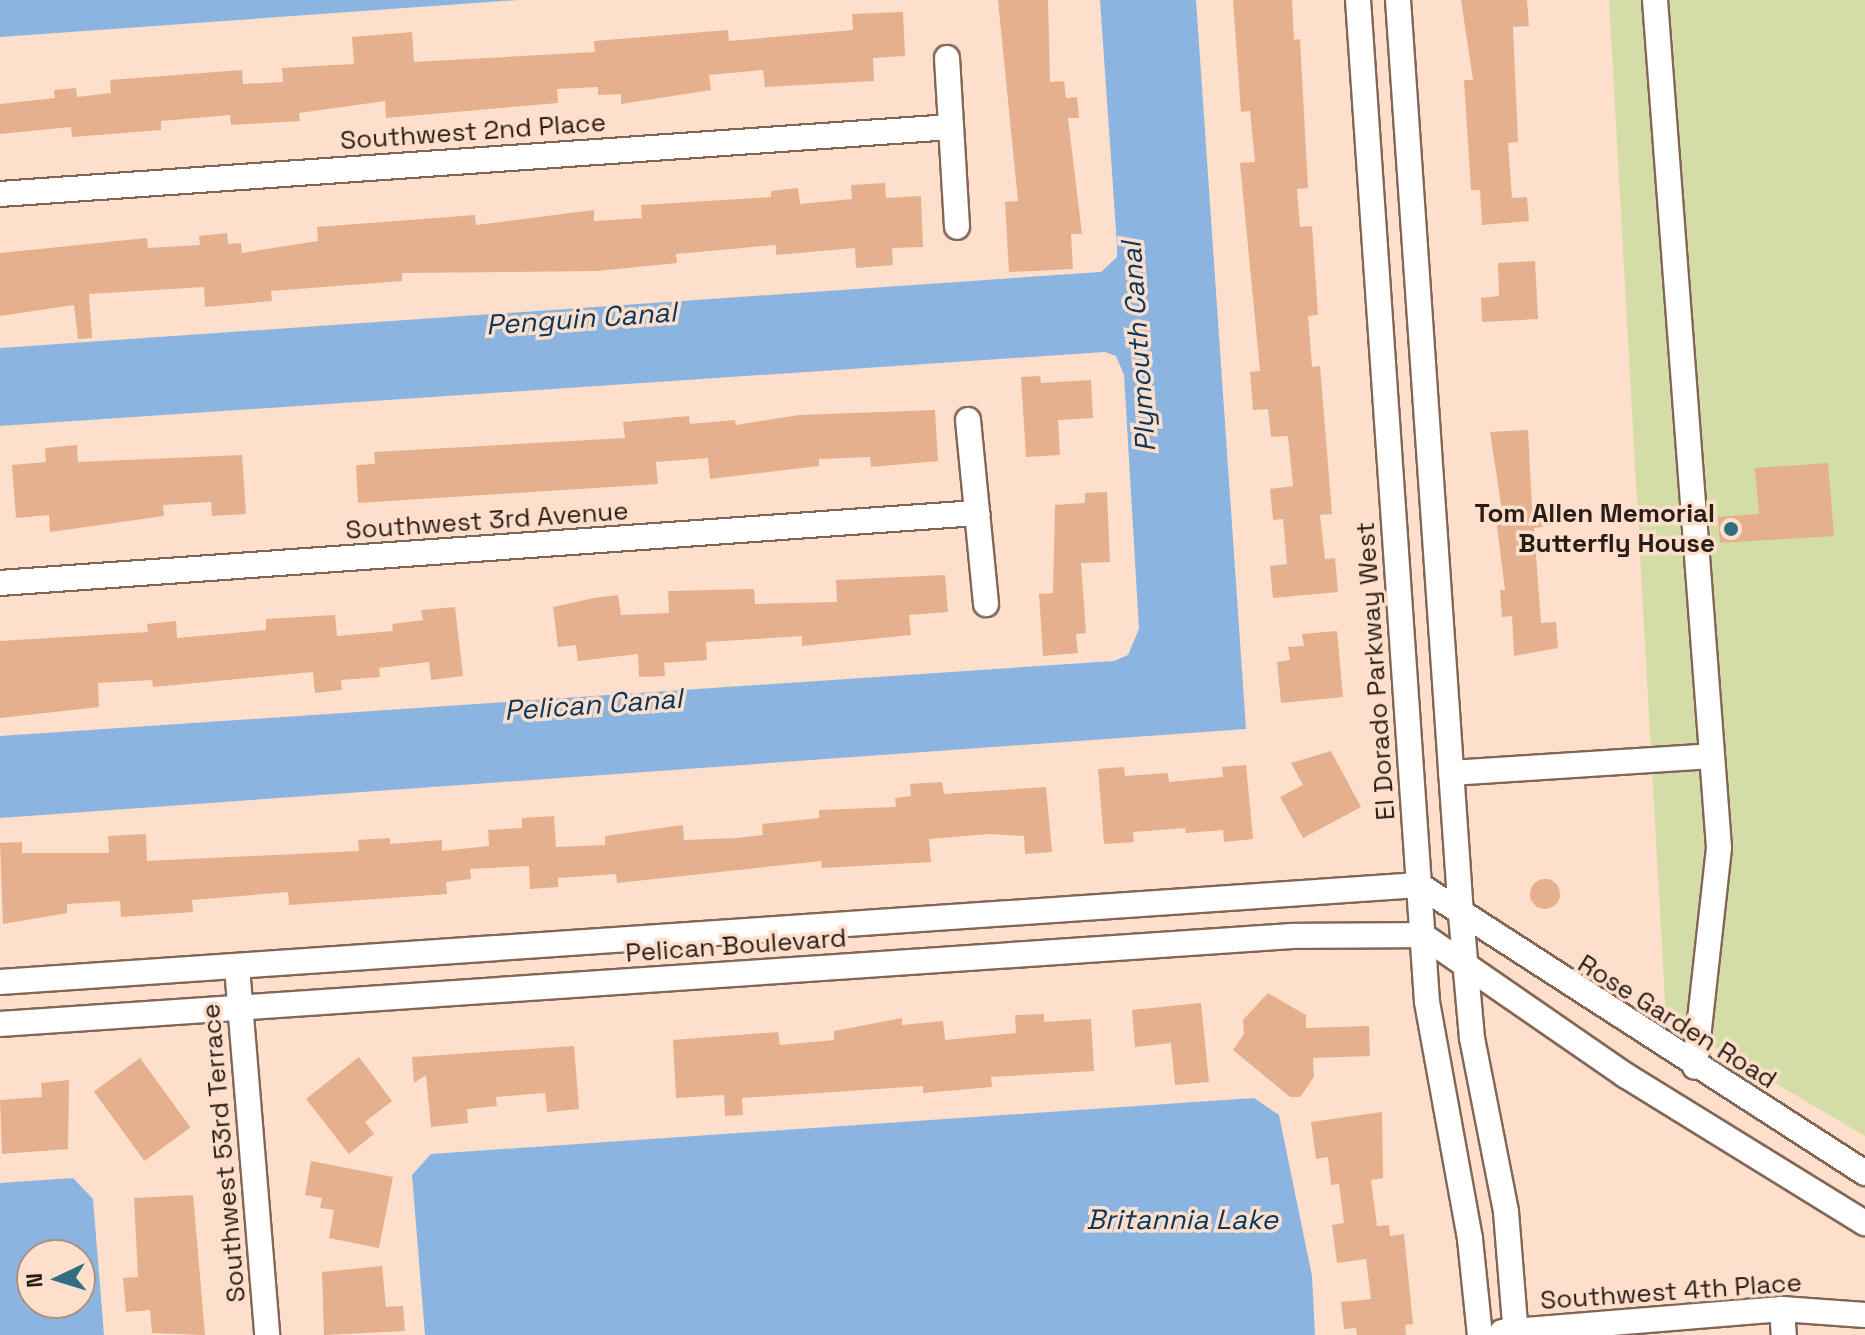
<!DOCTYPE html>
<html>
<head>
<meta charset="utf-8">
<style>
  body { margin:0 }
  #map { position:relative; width:1865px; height:1335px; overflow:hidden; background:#fedfcb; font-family:"Space Grotesk",sans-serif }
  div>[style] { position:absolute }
  .green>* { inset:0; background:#d4dda8 }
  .water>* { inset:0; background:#8bb5e0 }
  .building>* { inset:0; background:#e5b08d; transform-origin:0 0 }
  .round { border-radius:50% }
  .roads { filter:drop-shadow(2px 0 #826756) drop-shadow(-2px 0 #826756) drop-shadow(0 2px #826756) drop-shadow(0 -2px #826756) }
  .minor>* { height:24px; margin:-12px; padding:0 12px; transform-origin:12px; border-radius:12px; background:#fff }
  .dots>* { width:22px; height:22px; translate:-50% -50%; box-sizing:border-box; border:4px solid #fedfcb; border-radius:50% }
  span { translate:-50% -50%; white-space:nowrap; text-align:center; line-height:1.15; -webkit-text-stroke:7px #fedfcb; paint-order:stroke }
  .street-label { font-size:26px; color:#291e17 }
  .poi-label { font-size:26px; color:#291e17; font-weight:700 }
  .right { translate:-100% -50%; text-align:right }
  .water-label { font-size:28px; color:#093760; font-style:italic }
  .north { position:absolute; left:16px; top:1239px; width:80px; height:80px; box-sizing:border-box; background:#fedfcb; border:2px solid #a99283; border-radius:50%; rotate:266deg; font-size:22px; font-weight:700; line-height:32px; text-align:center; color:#291e17 }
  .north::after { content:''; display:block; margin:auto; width:28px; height:36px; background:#2f6d83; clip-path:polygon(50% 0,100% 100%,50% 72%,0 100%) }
</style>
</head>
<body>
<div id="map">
  <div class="green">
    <div style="clip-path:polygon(1609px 0,1865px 0,1865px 1136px,1666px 1019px)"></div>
  </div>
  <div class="water">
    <div style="clip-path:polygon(0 0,518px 0,0 37px)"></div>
    <div style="clip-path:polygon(1100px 0,1196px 0,1246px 729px,0 818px,0 736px,1114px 661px,1128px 655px,1139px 629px,1124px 375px,1116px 356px,1105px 352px,0 426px,0 348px,1101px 272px,1117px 257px,1117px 245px)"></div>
    <div style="clip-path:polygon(1254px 1098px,1279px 1115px,1312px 1276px,1315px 1335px,425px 1335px,412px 1175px,431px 1154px)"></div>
    <div style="clip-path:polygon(evenodd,73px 1178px,93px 1199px,104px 1335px,0 1335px,0 1183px,73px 1178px,32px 1255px,80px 1255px,80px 1303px,32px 1303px,32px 1255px)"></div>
  </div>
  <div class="building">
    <div style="clip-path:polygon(998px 0,1048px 0,1050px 82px,1064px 81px,1066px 98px,1077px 97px,1079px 118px,1068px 118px,1082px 234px,1071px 234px,1073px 269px,1009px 272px,1005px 202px,1018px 201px)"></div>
    <div style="clip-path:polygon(1233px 0,1292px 0,1294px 40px,1300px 39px,1308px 188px,1297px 189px,1300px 227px,1312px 226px,1318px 315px,1308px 316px,1312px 367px,1320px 366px,1332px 514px,1320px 515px,1325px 559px,1335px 558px,1338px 592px,1273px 598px,1270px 566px,1287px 564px,1283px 519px,1273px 520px,1270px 489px,1293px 486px,1288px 436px,1271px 437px,1268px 409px,1253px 410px,1250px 372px,1260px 371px,1240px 163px,1255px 162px,1250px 111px,1241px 112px)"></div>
    <div style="clip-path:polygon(1461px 0,1527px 0,1529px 26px,1513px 27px,1518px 142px,1508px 143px,1512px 198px,1527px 197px,1529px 221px,1482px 225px,1480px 190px,1471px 190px,1464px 80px,1473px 80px)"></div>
    <div style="clip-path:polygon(903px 12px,905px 56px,873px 58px,874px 81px,765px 87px,763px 70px,709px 75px,711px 90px,621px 104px,621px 94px,598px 95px,598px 87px,557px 89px,558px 103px,386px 118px,385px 101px,299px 113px,300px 121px,231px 125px,230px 115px,161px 121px,161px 130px,72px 137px,71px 127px,0 134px,0 104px,55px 98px,54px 90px,76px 88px,77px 97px,111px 93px,110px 80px,242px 70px,243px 84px,283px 82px,282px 68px,354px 64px,352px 37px,412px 32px,414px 62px,595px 52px,594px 41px,728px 30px,729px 41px,853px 30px,852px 14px)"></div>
    <div style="clip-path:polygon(885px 183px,886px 198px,921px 196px,923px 247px,892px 248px,893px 265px,856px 268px,855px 248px,776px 255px,776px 245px,676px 254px,677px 263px,597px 271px,402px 273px,402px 281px,271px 291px,272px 301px,205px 307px,204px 287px,89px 294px,92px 338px,78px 339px,74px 305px,0 316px,0 253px,147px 238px,148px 248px,200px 245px,199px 236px,227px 233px,228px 244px,241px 243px,242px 253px,318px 241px,317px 227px,475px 215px,476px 225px,594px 210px,594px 221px,642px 218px,641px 205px,771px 197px,771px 191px,798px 188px,800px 204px,852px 199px,851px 185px)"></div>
    <div style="clip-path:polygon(1535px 261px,1538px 319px,1482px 322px,1481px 298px,1499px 296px,1498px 263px)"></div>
    <div style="clip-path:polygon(1040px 376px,1041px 383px,1091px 380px,1093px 418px,1058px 420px,1060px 455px,1026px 457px,1021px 377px)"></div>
    <div style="clip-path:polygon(935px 410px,938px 461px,871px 467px,870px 457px,819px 459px,819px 466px,710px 479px,708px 458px,656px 462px,658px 484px,358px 503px,356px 465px,375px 464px,374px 452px,625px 438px,623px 422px,689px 416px,690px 424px,735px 420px,736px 425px,799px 415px)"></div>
    <div style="clip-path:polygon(1528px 430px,1532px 508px,1542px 508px,1543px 527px,1534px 528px,1541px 623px,1556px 622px,1558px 648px,1514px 656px,1512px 616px,1502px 617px,1500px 590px,1505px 590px,1495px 511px,1502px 511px,1490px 432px)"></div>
    <div style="clip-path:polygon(77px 445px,78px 462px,242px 455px,246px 514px,212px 516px,211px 502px,163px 505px,164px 516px,50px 532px,49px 515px,16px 518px,12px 465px,46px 462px,45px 448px)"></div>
    <div style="clip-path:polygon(1828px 463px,1834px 536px,1720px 543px,1718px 517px,1759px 514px,1755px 468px)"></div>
    <div style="clip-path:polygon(1107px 492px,1110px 562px,1081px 563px,1086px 633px,1076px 634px,1078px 653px,1043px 656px,1039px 594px,1053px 593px,1055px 505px,1085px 503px,1085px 493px)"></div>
    <div style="clip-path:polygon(945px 575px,948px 612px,909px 615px,911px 635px,802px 646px,802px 636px,706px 642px,707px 660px,664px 663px,665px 676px,639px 677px,638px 654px,578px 661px,576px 645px,558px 647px,553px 607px,594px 598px,618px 595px,621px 615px,669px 613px,668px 591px,754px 589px,755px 604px,837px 602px,836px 580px)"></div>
    <div style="clip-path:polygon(455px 607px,463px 676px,431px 680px,429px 662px,379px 668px,380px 677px,341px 680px,342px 690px,315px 693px,313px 672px,153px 687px,152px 680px,98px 683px,99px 707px,0 718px,0 641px,148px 632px,147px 624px,176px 621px,177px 638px,266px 630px,266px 619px,335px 615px,337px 636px,393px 631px,392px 624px,423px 620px,421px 610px)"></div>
    <div style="clip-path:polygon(1337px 631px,1343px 697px,1281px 703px,1277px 662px,1290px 660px,1288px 647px,1304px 646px,1302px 634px)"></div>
    <div style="clip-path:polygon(1331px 751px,1361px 807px,1303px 838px,1280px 797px,1303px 785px,1291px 763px)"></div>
    <div style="clip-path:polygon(1246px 765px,1253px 839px,1224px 842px,1223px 830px,1186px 833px,1185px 828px,1133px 832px,1134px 842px,1104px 844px,1098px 769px,1124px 767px,1125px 776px,1168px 773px,1169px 782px,1223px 777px,1222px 767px)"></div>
    <div style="clip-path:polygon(942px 782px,944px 794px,1046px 787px,1052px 852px,1025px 854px,1024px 836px,990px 834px,929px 839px,931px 862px,822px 868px,821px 861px,617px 883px,616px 874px,558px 878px,558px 887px,530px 889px,529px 866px,470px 869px,471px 879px,446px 882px,447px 894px,289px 905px,288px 892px,192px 900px,193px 912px,121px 917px,120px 901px,67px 904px,67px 913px,3px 924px,0 843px,22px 842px,22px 853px,109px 853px,108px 836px,146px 834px,147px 861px,359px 851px,358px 840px,390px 838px,390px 844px,442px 840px,442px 851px,489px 846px,488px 830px,522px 828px,522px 818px,554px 816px,556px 847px,605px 845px,605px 836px,683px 825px,684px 840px,737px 838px,763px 835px,762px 824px,819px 818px,819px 810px,896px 807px,895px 798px,911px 796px,910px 784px)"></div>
    <div class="round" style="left:1530px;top:879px;width:30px;height:30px"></div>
    <div style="clip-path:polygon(1268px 993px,1306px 1015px,1306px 1028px,1369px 1026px,1370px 1056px,1313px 1058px,1314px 1077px,1300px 1097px,1290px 1097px,1233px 1050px,1244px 1034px,1243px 1020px)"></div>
    <div style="clip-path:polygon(1201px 1003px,1209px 1082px,1175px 1085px,1171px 1043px,1135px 1047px,1132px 1010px)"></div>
    <div style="clip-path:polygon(1044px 1014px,1044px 1022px,1091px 1019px,1094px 1071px,991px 1077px,992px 1087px,923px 1093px,923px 1086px,742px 1098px,743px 1115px,725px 1116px,724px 1095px,676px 1098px,673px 1040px,778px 1032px,780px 1045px,834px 1040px,834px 1031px,902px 1018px,902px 1025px,943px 1021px,945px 1040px,1016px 1033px,1015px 1015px)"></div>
    <div style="clip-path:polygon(574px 1046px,579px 1109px,547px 1112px,545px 1093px,496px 1097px,497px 1106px,467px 1109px,468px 1123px,431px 1127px,426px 1075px,414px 1083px,412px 1057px)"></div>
    <div style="clip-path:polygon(359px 1057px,392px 1101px,365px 1122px,374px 1134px,349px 1154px,306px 1099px)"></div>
    <div style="left:140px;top:1058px;width:86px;height:57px;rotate:54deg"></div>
    <div style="clip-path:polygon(69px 1080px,68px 1149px,2px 1154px,0 1100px,42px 1097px,41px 1083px)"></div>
    <div style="clip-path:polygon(1382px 1112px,1383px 1178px,1371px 1180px,1377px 1226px,1389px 1225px,1390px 1236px,1404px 1234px,1413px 1324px,1405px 1325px,1406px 1335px,1357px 1335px,1356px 1328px,1344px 1329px,1341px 1302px,1371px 1299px,1366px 1259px,1337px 1263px,1332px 1225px,1344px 1223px,1339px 1184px,1331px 1185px,1328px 1157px,1316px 1159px,1311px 1122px)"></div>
    <div style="clip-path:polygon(311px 1161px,393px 1177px,379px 1248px,329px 1238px,334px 1210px,320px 1208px,322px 1198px,305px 1195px)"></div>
    <div style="clip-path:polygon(193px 1195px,205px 1335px,152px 1333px,150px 1310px,126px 1312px,123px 1278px,138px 1277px,134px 1198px)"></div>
    <div style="clip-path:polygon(382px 1266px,386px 1307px,403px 1306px,405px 1331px,324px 1335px,322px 1272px)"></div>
  </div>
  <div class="roads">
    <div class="minor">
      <div style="left:1358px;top:0;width:1004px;rotate:86.06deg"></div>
      <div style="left:1427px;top:1002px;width:241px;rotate:79.7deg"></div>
      <div style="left:1470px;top:1239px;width:97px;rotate:84.1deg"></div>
      <div style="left:1398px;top:0;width:917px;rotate:86.06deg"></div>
      <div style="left:1461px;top:915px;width:123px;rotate:84.9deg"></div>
      <div style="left:1472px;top:1038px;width:177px;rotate:78.9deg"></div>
      <div style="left:1506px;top:1212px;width:123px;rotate:85.4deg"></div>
      <div style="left:1655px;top:0;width:850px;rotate:85.68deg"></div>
      <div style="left:1719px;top:848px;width:220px;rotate:96.3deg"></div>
      <div style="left:947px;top:58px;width:169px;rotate:86.6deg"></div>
      <div style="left:0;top:194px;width:953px;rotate:-4.03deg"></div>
      <div style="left:968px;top:420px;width:185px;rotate:84.4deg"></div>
      <div style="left:0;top:583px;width:980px;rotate:-4.1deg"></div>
      <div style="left:1451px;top:773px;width:261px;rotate:-3.7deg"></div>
      <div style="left:237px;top:967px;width:369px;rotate:85.3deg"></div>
      <div style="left:0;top:982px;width:1422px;rotate:-3.91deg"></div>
      <div style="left:1419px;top:885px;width:531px;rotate:32.85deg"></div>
      <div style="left:0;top:1024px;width:1295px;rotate:-3.9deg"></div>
      <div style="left:1292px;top:936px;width:130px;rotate:-0.4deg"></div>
      <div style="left:1422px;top:935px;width:247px;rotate:34.6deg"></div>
      <div style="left:1625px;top:1075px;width:282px;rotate:31.7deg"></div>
      <div style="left:1782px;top:1309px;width:26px;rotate:86deg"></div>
      <div style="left:1502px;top:1332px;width:281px;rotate:-4.7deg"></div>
      <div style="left:1782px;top:1309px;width:83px;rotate:4.1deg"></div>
    </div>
  </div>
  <div class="dots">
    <div style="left:1731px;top:529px;background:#2f6d83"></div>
  </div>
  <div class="street-label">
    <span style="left:473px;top:132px;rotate:-4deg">Southwest 2nd Place</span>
    <span style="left:487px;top:521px;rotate:-4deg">Southwest 3rd Avenue</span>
    <span style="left:1376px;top:671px;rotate:-94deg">El Dorado Parkway West</span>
    <span style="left:736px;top:946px;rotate:-4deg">Pelican Boulevard</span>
    <span style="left:1677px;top:1022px;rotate:32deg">Rose Garden Road</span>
    <span style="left:224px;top:1153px;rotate:-95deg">Southwest 53rd Terrace</span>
    <span style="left:1671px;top:1292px;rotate:-4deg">Southwest 4th Place</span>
  </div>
  <div class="poi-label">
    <span class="right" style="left:1715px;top:529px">Tom Allen Memorial<br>Butterfly House</span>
  </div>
  <div class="water-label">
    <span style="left:581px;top:318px;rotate:-4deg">Penguin Canal</span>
    <span style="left:1138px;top:347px;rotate:-94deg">Plymouth Canal</span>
    <span style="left:593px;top:704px;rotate:-4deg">Pelican Canal</span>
    <span style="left:1182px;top:1219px">Britannia Lake</span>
  </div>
  <div class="north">N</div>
</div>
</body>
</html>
